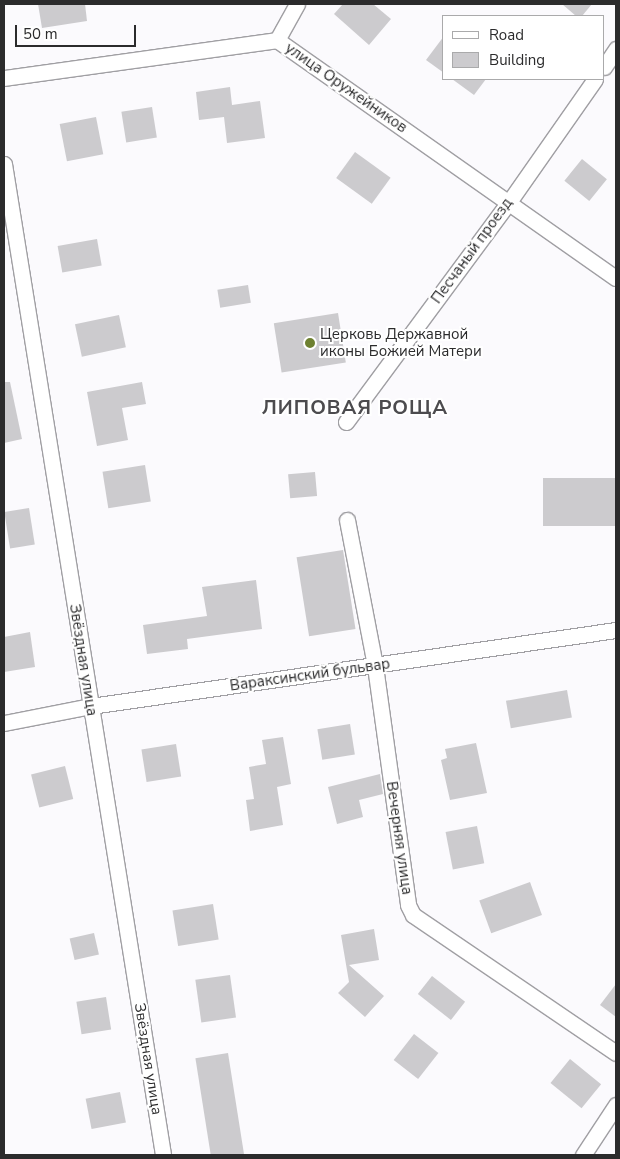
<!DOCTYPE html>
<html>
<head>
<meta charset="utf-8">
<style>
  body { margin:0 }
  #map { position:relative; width:620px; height:1159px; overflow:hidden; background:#fbfafd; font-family:"Nunito Sans",sans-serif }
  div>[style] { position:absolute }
  .building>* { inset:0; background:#cccbce; transform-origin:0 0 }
  .roads { filter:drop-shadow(1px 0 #a09fa3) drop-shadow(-1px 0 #a09fa3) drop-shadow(0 1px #a09fa3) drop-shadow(0 -1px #a09fa3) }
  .street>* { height:15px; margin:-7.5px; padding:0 7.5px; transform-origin:7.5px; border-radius:7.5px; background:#fff }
  .dots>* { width:14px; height:14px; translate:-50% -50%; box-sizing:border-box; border:2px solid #fff; border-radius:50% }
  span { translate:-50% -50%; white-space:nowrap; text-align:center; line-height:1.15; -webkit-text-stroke:4px #fff; paint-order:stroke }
  .street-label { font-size:15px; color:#2b2b2c }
  .poi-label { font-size:15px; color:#2b2b2c }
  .left { translate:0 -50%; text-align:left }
  .district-label { font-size:20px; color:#4c4b4e; font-weight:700; letter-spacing:1px }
  .frame { position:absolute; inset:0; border:5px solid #2b2b2c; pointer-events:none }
  .legend { position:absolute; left:442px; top:15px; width:162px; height:65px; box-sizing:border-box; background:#fff; border:1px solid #aaaaab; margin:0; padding:6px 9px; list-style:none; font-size:15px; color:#2b2b2c }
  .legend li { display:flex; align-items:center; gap:10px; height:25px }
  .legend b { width:25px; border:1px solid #aaaaab }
  .scale { position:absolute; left:15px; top:25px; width:121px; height:22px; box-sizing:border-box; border:2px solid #2b2b2c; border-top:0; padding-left:6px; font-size:15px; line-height:18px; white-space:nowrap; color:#2b2b2c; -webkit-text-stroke:4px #fff; paint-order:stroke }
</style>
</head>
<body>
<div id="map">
  <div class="building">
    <div style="clip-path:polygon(38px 4px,85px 4px,87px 21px,42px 28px)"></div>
    <div style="clip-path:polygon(343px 4px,373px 4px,391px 19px,369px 45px,334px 14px)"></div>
    <div style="clip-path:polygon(562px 4px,592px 4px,582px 16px,576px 16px)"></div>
    <div style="clip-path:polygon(444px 36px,444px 73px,426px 60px)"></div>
    <div style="clip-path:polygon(452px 79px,486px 79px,474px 95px)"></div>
    <div style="clip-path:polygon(230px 87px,232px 105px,260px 101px,265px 138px,227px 143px,224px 117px,199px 120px,196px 92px)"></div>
    <div style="left:152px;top:107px;width:31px;height:31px;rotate:81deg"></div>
    <div style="left:96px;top:117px;width:38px;height:37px;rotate:79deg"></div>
    <div style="left:355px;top:152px;width:44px;height:32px;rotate:36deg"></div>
    <div style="left:582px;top:159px;width:32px;height:28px;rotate:39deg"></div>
    <div style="left:97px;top:239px;width:27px;height:40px;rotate:80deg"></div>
    <div style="left:248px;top:285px;width:18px;height:31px;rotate:81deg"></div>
    <div style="left:338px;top:313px;width:50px;height:65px;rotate:81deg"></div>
    <div style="left:119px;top:315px;width:33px;height:45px;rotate:78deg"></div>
    <div style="clip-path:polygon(4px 382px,10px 382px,22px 439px,4px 443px)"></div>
    <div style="clip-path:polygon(142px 382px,146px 404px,122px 408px,128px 440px,97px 446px,87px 392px)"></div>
    <div style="left:145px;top:465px;width:37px;height:43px;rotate:81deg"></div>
    <div style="left:315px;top:472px;width:24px;height:27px;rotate:85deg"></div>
    <div style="left:616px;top:478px;width:48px;height:73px;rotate:90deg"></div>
    <div style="left:29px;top:508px;width:37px;height:25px;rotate:81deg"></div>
    <div style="left:343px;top:550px;width:80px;height:47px;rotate:81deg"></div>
    <div style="clip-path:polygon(256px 580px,262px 629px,187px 639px,188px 649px,147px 654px,143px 625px,207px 616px,202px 587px)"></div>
    <div style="clip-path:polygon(30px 632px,35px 667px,4px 672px,4px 637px)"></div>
    <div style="left:567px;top:690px;width:28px;height:62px;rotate:80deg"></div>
    <div style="left:350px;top:724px;width:31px;height:33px;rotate:81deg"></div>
    <div style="clip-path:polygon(283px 737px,291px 784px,277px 787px,283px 825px,250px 831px,246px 800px,254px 799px,249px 767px,266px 764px,262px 740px)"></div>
    <div style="clip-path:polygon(476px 743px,487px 793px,450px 800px,441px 760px,447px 758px,445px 749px)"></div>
    <div style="left:176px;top:744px;width:33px;height:35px;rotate:81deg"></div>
    <div style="left:65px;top:766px;width:34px;height:35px;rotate:76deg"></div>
    <div style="clip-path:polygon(380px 774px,383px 794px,359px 800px,363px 817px,337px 824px,328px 787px)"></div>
    <div style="left:477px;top:826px;width:38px;height:32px;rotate:79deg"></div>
    <div style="left:530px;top:882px;width:35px;height:54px;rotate:70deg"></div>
    <div style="left:213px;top:904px;width:36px;height:41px;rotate:81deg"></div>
    <div style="clip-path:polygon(374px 929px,379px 960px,349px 965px,384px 996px,365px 1017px,338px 993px,349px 982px,341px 935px)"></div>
    <div style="left:94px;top:933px;width:22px;height:25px;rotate:77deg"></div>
    <div style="left:230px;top:975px;width:43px;height:35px;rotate:82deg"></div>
    <div style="left:432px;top:976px;width:42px;height:23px;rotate:38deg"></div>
    <div style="clip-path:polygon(616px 984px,616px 1017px,600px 1005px)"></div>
    <div style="left:106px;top:997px;width:33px;height:30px;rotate:81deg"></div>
    <div style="left:414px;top:1034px;width:31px;height:33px;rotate:38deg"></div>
    <div style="left:228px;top:1053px;width:103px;height:33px;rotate:81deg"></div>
    <div style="left:570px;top:1059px;width:40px;height:31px;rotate:39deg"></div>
    <div style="left:120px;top:1092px;width:31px;height:35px;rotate:79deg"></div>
  </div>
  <div class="roads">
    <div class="street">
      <div style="left:277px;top:40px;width:41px;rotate:-60.9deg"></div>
      <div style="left:604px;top:67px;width:22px;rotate:-56deg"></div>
      <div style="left:4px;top:78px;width:276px;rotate:-7.9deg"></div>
      <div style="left:277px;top:40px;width:414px;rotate:35.1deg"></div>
      <div style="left:4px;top:164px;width:1004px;rotate:80.88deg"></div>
      <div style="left:346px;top:422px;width:274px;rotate:-53.5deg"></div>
      <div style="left:509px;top:202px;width:150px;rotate:-55deg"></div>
      <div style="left:347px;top:520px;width:149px;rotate:79.1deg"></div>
      <div style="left:375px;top:666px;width:241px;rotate:82.1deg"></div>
      <div style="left:408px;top:905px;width:11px;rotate:63deg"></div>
      <div style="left:413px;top:915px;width:245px;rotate:34.2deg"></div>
      <div style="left:4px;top:723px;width:89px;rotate:-11.1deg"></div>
      <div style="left:91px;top:706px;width:530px;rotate:-8.24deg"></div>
      <div style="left:583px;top:1155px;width:60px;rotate:-56.6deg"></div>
    </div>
  </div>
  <div class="dots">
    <div style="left:310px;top:343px;background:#6d8030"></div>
  </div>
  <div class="street-label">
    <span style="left:346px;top:88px;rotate:35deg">улица Оружейников</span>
    <span style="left:472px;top:251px;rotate:-54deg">Песчаный проезд</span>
    <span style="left:83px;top:660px;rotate:81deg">Звёздная улица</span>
    <span style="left:310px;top:675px;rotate:-8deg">Вараксинский бульвар</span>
    <span style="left:399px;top:838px;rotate:82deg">Вечерняя улица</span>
    <span style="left:148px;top:1059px;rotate:81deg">Звёздная улица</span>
  </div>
  <div class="poi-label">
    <span class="left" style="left:320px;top:343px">Церковь Державной<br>иконы Божией Матери</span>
  </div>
  <div class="district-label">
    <span style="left:355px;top:407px">ЛИПОВАЯ РОЩА</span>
  </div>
  <div class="frame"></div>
  <ul class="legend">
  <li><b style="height:6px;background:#fff"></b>Road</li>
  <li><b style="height:14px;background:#cccbce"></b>Building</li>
  </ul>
  <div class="scale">50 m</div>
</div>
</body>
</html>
